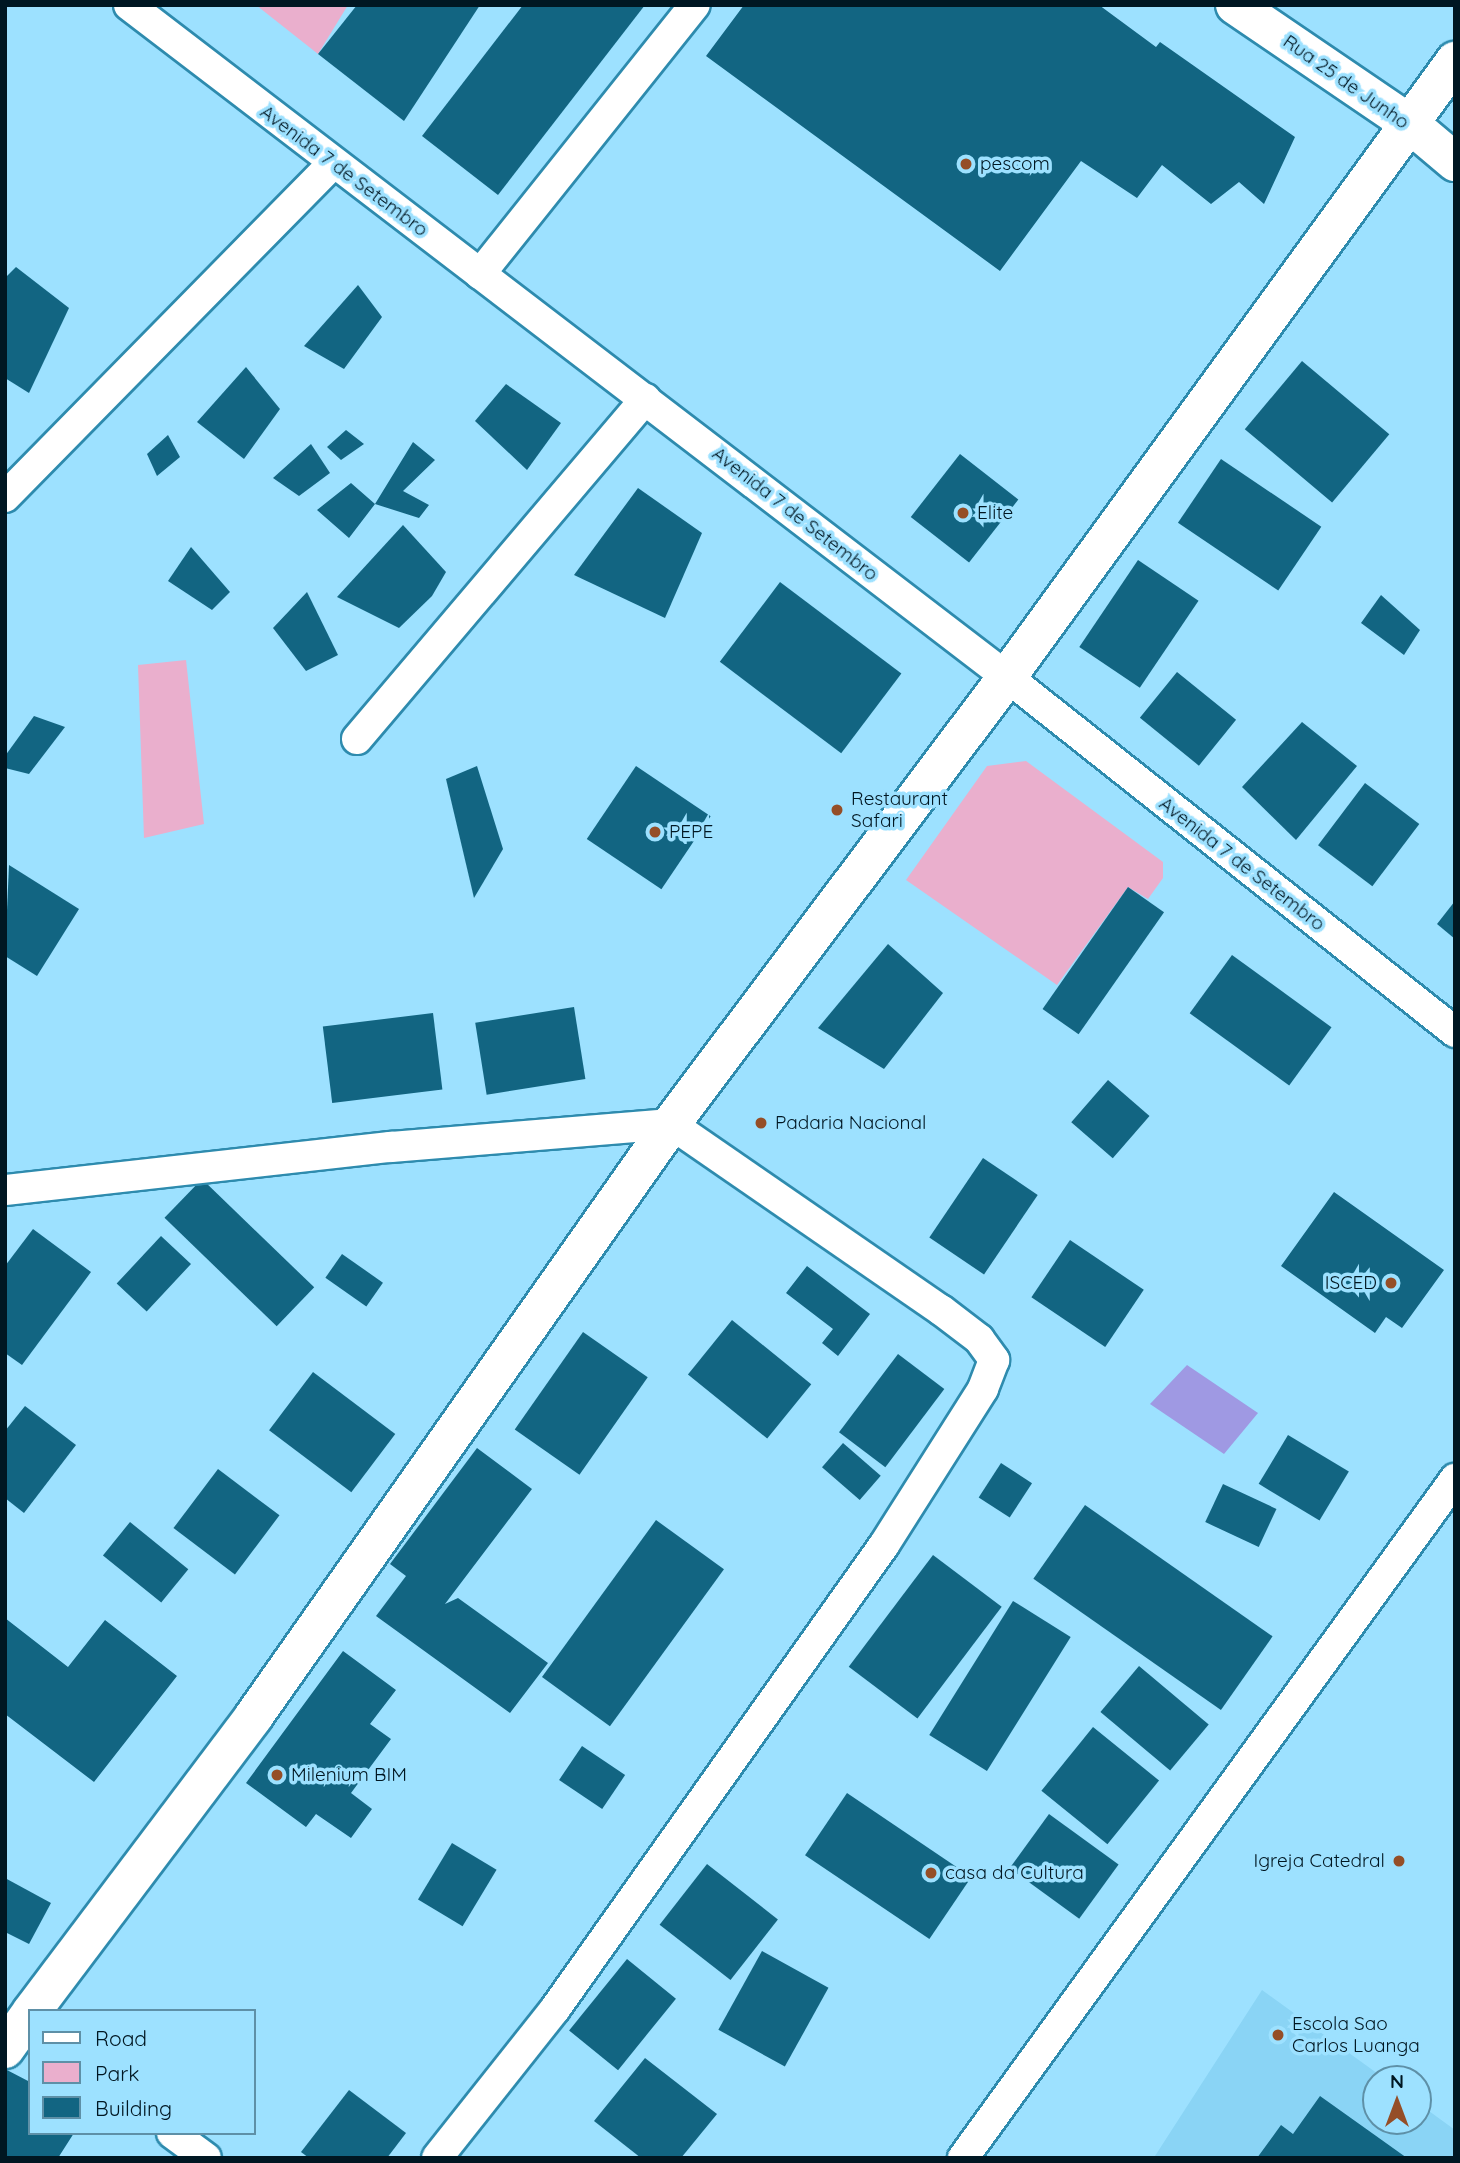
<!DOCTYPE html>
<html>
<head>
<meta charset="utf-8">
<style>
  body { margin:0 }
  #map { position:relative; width:1460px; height:2163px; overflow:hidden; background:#9de1ff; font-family:Quicksand,sans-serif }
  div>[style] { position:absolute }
  .built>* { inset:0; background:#8ad4f5 }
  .green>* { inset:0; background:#eaafcd }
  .water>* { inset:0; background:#9f99e3 }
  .building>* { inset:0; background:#126582; transform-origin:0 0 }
  .roads { filter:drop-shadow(2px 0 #2e8bae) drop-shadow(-2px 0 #2e8bae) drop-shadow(0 2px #2e8bae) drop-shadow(0 -2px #2e8bae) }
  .street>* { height:30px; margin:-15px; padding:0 15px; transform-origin:15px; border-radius:15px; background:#fff }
  .secondary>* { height:38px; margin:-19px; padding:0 19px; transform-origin:19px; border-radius:19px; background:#fff }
  .primary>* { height:38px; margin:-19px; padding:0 19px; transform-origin:19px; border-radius:19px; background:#fff }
  .dots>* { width:19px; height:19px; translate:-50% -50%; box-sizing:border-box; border:4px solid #9de1ff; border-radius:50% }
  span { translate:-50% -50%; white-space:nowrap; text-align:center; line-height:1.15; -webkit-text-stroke:7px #9de1ff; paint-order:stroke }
  .street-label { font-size:19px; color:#001722 }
  .poi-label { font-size:19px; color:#001722 }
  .left { translate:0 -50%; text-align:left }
  .right { translate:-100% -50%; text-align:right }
  .frame { position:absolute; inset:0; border:7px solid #001722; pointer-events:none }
  .legend { position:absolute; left:28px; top:2009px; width:228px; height:126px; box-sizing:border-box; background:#9de1ff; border:2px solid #5e90a7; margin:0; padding:9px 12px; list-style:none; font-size:21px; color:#001722 }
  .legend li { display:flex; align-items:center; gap:14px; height:35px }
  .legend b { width:35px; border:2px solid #5e90a7 }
  .north { position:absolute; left:1362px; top:2065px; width:70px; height:70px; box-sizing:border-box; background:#9de1ff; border:2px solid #5e90a7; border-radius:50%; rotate:0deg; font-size:19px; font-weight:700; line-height:28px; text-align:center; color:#001722 }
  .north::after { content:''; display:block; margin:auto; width:24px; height:32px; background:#954e27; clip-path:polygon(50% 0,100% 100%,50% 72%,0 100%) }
</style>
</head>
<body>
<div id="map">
  <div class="built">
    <div style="clip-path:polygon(1262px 1990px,1385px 2079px,1376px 2079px,1376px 2121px,1418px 2121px,1418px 2103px,1455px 2130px,1455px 2158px,1155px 2156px)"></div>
  </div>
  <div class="green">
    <div style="clip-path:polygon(256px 5px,348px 5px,318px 54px)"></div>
    <div style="clip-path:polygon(186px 660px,204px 824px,144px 838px,138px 665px)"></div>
    <div style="clip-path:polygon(1026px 761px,1163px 862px,1163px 878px,1148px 899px,1128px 887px,1057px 985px,906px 880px,987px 766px)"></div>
  </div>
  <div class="water">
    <div style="clip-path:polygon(1187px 1365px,1258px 1413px,1224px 1454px,1150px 1404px)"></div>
  </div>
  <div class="building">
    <div style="clip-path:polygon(357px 5px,480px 5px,404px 121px,318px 54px)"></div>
    <div style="clip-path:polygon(523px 5px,645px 5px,498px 195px,422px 136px)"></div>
    <div style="clip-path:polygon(744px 5px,1099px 5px,1156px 47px,1160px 42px,1295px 137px,1264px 204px,1239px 182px,1211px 204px,1162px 165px,1137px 198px,1081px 161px,1000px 271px,706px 56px)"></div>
    <div style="clip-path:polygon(16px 267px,69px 308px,29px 393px,5px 378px,5px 278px)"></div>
    <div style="clip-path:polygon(358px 285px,382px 317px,344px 369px,304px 346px)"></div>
    <div style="left:1302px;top:361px;width:114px;height:89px;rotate:40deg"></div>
    <div style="clip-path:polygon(246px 367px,280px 409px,244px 459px,197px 422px)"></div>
    <div style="clip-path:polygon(506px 384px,561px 423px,527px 470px,475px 421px)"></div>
    <div style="clip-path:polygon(346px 430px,364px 444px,341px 460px,327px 447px)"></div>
    <div style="clip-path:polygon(168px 435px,180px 457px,157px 476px,147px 454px)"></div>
    <div style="clip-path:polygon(413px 442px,435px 460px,403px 491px,429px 505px,419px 518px,375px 504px,349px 538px,317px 510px,351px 483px,375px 504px)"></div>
    <div style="clip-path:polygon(311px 444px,330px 473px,299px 496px,273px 478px)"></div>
    <div style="left:960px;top:454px;width:74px;height:80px;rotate:38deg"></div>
    <div style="left:1221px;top:459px;width:121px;height:77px;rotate:34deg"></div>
    <div style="clip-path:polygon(638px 488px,702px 533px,665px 618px,574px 575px)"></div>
    <div style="clip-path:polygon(403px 525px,446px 572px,432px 596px,399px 628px,337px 597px)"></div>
    <div style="clip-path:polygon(191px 547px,230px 592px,212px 610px,168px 581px)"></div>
    <div style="left:1138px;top:560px;width:73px;height:105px;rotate:34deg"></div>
    <div style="left:780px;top:582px;width:152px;height:100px;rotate:37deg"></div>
    <div style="clip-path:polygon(307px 592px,338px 655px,306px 671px,273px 628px)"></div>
    <div style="clip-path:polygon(1381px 595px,1420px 630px,1404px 655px,1361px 623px)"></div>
    <div style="left:1177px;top:672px;width:76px;height:59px;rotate:39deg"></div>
    <div style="clip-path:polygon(34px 716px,65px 727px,29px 774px,5px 768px,5px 756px)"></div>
    <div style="clip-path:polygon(1302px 722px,1357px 766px,1296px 840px,1242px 787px)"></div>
    <div style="clip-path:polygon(477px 766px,503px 849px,474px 898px,446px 779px)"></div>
    <div style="left:636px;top:766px;width:90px;height:88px;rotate:34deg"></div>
    <div style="left:1365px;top:783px;width:68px;height:78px;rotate:37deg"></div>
    <div style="clip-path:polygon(9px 865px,79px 909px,37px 976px,5px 956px)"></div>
    <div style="left:1128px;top:887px;width:44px;height:149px;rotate:35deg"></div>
    <div style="clip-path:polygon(1455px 901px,1455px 939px,1437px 924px)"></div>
    <div style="clip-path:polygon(888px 944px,943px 993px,884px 1069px,818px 1028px)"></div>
    <div style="left:1232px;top:955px;width:123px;height:72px;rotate:36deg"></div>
    <div style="left:574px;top:1007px;width:73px;height:100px;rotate:81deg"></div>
    <div style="left:433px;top:1013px;width:77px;height:111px;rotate:83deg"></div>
    <div style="left:1108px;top:1080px;width:55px;height:56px;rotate:41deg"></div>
    <div style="left:983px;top:1158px;width:66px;height:96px;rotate:34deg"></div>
    <div style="left:202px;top:1179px;width:156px;height:54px;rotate:44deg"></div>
    <div style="clip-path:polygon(1334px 1192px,1444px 1270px,1402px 1328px,1386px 1317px,1375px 1333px,1281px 1266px)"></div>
    <div style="clip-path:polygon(33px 1229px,91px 1272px,22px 1365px,5px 1353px,5px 1266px)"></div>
    <div style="left:161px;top:1236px;width:41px;height:65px;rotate:43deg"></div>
    <div style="left:1070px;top:1240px;width:89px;height:69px;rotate:34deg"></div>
    <div style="left:342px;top:1254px;width:50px;height:29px;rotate:35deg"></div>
    <div style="clip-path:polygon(807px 1266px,870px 1314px,838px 1356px,822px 1343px,833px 1329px,786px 1293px)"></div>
    <div style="left:732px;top:1320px;width:102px;height:70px;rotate:39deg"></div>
    <div style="left:583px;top:1332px;width:79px;height:119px;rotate:35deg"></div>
    <div style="left:898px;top:1354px;width:58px;height:98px;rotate:37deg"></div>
    <div style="left:313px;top:1372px;width:103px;height:73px;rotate:37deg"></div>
    <div style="clip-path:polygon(25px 1406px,76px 1445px,24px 1513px,5px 1498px,5px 1431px)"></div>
    <div style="left:1288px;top:1435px;width:71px;height:57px;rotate:31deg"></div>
    <div style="left:843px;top:1443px;width:50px;height:32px;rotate:41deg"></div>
    <div style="clip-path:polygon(477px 1448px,532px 1489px,445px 1604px,458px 1598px,548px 1663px,510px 1713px,376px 1616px,406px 1576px,390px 1564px)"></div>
    <div style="left:1001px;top:1463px;width:37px;height:41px;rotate:33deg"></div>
    <div style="left:218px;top:1469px;width:77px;height:74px;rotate:37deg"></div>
    <div style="left:1223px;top:1484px;width:59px;height:42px;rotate:25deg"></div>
    <div style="left:1085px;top:1505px;width:229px;height:90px;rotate:35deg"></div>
    <div style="left:656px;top:1520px;width:84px;height:194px;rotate:36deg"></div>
    <div style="left:130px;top:1522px;width:75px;height:43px;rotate:39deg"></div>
    <div style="left:933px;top:1555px;width:86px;height:140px;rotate:37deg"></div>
    <div style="left:1013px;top:1601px;width:68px;height:158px;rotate:32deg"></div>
    <div style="clip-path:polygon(5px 1618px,68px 1667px,105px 1620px,177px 1676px,94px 1782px,5px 1714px)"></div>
    <div style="clip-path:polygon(343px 1651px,396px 1690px,370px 1724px,391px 1739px,351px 1793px,372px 1809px,351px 1838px,316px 1814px,306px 1827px,246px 1783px)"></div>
    <div style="left:1139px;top:1666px;width:91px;height:60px;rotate:40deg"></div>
    <div style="left:1093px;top:1727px;width:85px;height:82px;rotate:39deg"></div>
    <div style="left:582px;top:1746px;width:52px;height:41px;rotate:34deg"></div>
    <div style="left:847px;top:1793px;width:150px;height:75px;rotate:34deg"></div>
    <div style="left:1049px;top:1814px;width:86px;height:67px;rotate:36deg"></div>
    <div style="left:452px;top:1843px;width:52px;height:66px;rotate:31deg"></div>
    <div style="left:707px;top:1864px;width:90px;height:77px;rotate:38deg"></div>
    <div style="clip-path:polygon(5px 1878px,51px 1903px,29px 1944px,5px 1932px)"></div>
    <div style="left:762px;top:1951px;width:76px;height:90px;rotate:29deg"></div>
    <div style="left:627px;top:1959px;width:63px;height:92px;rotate:39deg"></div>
    <div style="clip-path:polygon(645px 2058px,717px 2114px,681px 2158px,641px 2158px,594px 2121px)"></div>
    <div style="clip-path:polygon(5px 2069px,30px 2082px,30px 2133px,74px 2133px,58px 2158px,5px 2158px)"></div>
    <div style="clip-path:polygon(349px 2090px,406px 2133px,387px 2158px,309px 2158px,301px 2152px)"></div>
    <div style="clip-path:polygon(1320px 2096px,1407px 2158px,1257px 2158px,1281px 2125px,1293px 2134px)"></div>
  </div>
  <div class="roads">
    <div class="street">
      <div style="left:129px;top:5px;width:1106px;rotate:37.43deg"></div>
      <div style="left:1007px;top:677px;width:572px;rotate:38.39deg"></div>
      <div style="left:480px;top:274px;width:344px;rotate:-51.4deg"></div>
      <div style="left:5px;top:497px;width:467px;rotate:-45.5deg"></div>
      <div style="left:357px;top:739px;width:446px;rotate:-49.7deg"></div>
      <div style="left:5px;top:1190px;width:388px;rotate:-6.4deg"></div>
      <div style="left:391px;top:1147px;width:281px;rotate:-4.7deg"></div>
      <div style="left:671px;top:1124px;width:328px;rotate:34.6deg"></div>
      <div style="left:941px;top:1310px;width:48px;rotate:37.3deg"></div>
      <div style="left:979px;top:1339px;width:26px;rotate:54deg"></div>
      <div style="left:994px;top:1360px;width:31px;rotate:111deg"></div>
      <div style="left:983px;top:1389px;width:185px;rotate:122.4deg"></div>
      <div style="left:884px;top:1545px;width:569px;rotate:125.34deg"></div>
      <div style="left:555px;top:2009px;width:190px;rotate:128.4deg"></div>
      <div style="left:172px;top:2133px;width:42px;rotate:36.3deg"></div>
      <div style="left:963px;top:2158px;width:839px;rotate:-54.07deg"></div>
    </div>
    <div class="secondary">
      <div style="left:1235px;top:5px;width:212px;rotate:34.2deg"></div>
      <div style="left:1410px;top:124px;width:59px;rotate:40.2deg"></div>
    </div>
    <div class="primary">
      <div style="left:32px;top:2011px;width:369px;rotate:-53deg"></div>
      <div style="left:254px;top:1716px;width:724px;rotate:-54.84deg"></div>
      <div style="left:671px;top:1124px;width:559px;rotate:-53.07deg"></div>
      <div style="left:1007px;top:677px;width:762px;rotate:-53.97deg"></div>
      <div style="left:5px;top:2049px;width:43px;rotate:-54.5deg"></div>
    </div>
  </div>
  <div class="dots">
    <div style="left:966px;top:164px;background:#954e27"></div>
    <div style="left:963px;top:513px;background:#954e27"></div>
    <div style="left:837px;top:810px;background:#954e27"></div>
    <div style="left:655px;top:832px;background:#954e27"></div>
    <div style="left:761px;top:1123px;background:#954e27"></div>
    <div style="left:1391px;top:1283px;background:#954e27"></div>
    <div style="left:277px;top:1775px;background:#954e27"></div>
    <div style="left:1399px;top:1861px;background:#954e27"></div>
    <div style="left:931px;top:1873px;background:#954e27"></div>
    <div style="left:1278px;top:2035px;background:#954e27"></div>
  </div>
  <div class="street-label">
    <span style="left:1346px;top:82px;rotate:35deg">Rua 25 de Junho</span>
    <span style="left:344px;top:171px;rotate:37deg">Avenida 7 de Setembro</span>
    <span style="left:795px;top:514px;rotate:38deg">Avenida 7 de Setembro</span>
    <span style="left:1242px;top:864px;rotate:38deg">Avenida 7 de Setembro</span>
  </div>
  <div class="poi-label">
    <span class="left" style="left:980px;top:164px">pescom</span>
    <span class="left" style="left:977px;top:513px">Elite</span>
    <span class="left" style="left:851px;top:810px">Restaurant<br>Safari</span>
    <span class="left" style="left:669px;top:832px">PEPE</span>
    <span class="left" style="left:775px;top:1123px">Padaria Nacional</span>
    <span class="right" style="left:1377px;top:1283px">ISCED</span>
    <span class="left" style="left:291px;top:1775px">Milenium BIM</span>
    <span class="right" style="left:1385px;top:1861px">Igreja Catedral</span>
    <span class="left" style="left:945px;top:1873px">casa da Cultura</span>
    <span class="left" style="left:1292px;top:2035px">Escola Sao<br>Carlos Luanga</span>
  </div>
  <div class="frame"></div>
  <ul class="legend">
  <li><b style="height:9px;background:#fff"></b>Road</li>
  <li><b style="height:19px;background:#eaafcd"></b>Park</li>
  <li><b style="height:19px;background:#126582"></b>Building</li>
  </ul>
  <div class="north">N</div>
</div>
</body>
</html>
